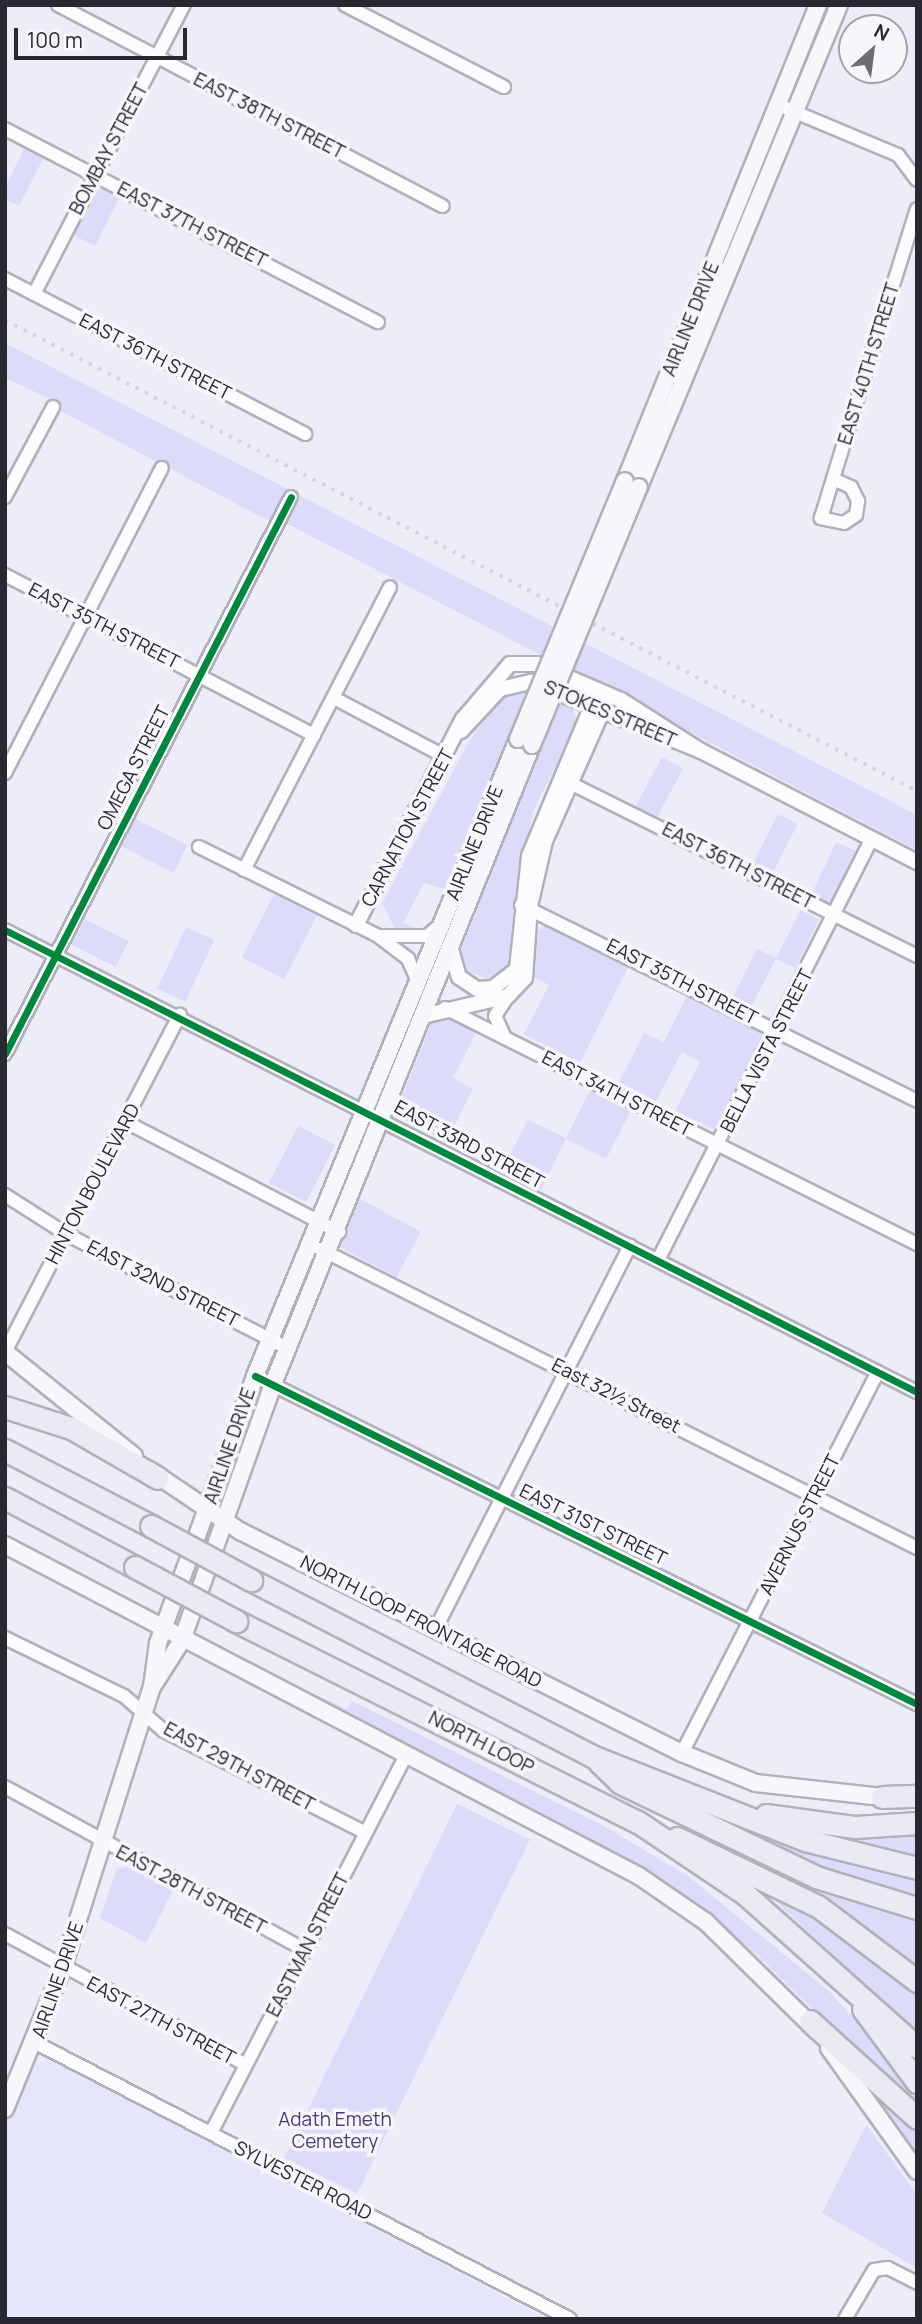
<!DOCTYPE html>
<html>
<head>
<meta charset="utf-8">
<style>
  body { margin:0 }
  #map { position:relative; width:922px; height:2324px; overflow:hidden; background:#ededf9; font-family:Manrope,sans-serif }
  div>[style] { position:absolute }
  .built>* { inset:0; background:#e5e5fb }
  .green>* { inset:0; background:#dcdbf9; transform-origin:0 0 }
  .roads { filter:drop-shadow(2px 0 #b1b1ba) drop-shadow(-2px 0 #b1b1ba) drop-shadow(0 2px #b1b1ba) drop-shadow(0 -2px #b1b1ba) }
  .minor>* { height:12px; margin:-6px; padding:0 6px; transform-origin:6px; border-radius:6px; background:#fcfcfe }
  .tertiary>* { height:14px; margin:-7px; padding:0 7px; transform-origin:7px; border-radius:7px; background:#fcfcfe }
  .secondary>* { height:16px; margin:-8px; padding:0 8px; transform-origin:8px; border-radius:8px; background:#f7f7fb }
  .motorway>* { height:21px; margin:-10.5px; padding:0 10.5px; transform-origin:10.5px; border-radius:10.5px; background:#eaeaf4 }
  .rail>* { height:3.5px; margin-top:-1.75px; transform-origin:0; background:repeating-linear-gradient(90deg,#d6d5da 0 3.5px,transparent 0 10.5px) }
  .bridges { filter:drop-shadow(2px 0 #b1b1ba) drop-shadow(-2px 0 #b1b1ba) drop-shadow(0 2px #b1b1ba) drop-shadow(0 -2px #b1b1ba) }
  .secondary-bridge>* { height:16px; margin:-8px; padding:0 8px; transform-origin:8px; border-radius:8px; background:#f7f7fb }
  .motorway-bridge>* { height:21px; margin:-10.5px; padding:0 10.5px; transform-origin:10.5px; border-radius:10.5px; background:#eaeaf4 }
  .cycleway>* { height:7px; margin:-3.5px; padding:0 3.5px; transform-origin:3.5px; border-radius:3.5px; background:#00873e }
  span { translate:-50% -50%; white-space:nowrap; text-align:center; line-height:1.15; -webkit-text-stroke:7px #f6f6fb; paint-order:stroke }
  .street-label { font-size:19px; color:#282831 }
  .park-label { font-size:19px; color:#453c7e }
  .frame { position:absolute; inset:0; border:7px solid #282831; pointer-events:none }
  .north { position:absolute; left:838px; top:14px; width:70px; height:70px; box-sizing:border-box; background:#f6f6fb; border:2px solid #a4a4aa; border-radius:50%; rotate:28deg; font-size:19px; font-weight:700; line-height:28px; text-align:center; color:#282831 }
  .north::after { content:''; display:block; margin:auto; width:24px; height:32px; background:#6d6d77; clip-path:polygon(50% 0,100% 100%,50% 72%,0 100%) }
  .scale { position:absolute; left:14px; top:28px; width:173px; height:32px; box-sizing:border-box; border:4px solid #282831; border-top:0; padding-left:9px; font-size:21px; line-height:24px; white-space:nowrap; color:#282831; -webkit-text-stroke:5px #f6f6fb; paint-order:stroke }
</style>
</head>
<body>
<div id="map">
  <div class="built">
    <div style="clip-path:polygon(48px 2058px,547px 2319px,5px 2319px,5px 2083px)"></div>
  </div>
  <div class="green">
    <div style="clip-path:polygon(25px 147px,44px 157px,19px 206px,5px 199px,5px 187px)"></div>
    <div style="left:99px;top:183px;width:25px;height:58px;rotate:27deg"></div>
    <div style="clip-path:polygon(5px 343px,917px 815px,917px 850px,284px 522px,295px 500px,284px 493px,269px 521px,57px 409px,59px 403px,5px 378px)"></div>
    <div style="clip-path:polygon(529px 688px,572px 708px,578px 723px,534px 809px,515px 901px,512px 964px,487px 979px,465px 970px,459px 955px,541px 748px,509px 735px,445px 889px,424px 883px,403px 923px,421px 930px,395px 929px,382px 903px,471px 738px,502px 695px)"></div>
    <div style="left:662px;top:757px;width:24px;height:56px;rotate:28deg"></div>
    <div style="left:778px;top:814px;width:22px;height:57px;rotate:27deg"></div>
    <div style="left:134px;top:818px;width:60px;height:31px;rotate:27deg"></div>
    <div style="left:836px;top:842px;width:21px;height:58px;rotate:25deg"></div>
    <div style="left:274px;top:894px;width:48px;height:71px;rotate:27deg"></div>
    <div style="clip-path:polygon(801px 910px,819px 920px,795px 968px,776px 959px,751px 1007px,733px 997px,757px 949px,776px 958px)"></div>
    <div style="left:85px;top:919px;width:49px;height:29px;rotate:27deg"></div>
    <div style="clip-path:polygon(547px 923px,630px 964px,580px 1063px,524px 1034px,549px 985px,532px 976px,535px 933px)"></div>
    <div style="left:186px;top:927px;width:31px;height:68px;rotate:25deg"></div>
    <div style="clip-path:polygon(688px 993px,764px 1034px,714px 1129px,675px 1111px,700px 1062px,682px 1052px,656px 1101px,619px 1082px,644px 1033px,664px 1042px)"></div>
    <div style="clip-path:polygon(451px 1015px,478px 1029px,453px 1078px,473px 1089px,446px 1142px,395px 1114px,433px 1019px)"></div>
    <div style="clip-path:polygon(592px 1087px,632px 1108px,606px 1159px,566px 1139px,541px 1190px,502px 1171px,528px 1120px,566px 1138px)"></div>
    <div style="left:298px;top:1126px;width:42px;height:64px;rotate:27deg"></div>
    <div style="left:360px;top:1199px;width:69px;height:52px;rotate:28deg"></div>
    <div style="clip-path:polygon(290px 1683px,347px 1709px,352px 1701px,602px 1825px,688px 1876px,831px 1993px,889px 2059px,917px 2100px,917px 2111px,756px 1954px,667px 1883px)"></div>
    <div style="left:457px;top:1804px;width:81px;height:394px;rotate:26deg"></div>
    <div style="clip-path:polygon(917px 1829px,917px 1856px,808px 1833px)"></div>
    <div style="clip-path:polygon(760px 1834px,917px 1876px,917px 1898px,803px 1861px)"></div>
    <div style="clip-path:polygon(128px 1867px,173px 1890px,146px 1943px,100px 1918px,117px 1868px)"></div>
    <div style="clip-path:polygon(814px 1884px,917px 1916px,917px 1965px,812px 1888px)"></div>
    <div style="clip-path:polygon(773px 1899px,812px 1912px,917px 1990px,917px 2033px)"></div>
    <div style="clip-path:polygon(858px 2076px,917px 2125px,917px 2153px,894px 2121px)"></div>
    <div style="clip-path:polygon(866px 2125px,917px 2194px,917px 2268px,822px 2213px)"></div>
  </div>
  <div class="roads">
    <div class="minor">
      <div style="left:58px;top:5px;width:434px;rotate:27.6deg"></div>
      <div style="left:345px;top:5px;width:179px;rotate:27.3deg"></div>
      <div style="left:776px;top:104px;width:132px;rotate:22.7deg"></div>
      <div style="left:898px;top:155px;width:31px;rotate:53deg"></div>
      <div style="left:5px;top:129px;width:420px;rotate:27.4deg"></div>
      <div style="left:5px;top:279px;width:338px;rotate:27.3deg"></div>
      <div style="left:34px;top:294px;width:326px;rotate:-62.6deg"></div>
      <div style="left:833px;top:479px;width:20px;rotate:24deg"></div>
      <div style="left:851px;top:487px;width:16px;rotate:63deg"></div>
      <div style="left:858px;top:501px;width:14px;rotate:98deg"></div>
      <div style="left:856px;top:515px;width:14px;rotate:146deg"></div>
      <div style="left:844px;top:523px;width:24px;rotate:-168deg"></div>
      <div style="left:821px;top:518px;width:123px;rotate:-73deg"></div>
      <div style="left:857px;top:400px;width:200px;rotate:-72.6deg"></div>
      <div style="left:5px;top:497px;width:102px;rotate:-61.9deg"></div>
      <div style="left:5px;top:575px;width:348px;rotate:27.4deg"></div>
      <div style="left:334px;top:698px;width:124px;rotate:27.8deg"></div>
      <div style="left:5px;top:773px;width:343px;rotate:-62.8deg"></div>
      <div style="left:562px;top:779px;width:397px;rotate:26.5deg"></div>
      <div style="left:199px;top:847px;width:200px;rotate:26.4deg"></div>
      <div style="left:378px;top:936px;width:38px;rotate:37deg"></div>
      <div style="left:408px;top:959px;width:24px;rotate:66deg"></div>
      <div style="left:244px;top:870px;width:318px;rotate:-62.7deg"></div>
      <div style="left:521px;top:905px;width:442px;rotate:26.3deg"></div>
      <div style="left:5px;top:930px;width:1022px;rotate:26.87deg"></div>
      <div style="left:382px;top:936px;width:45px"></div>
      <div style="left:427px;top:936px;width:16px;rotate:-40deg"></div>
      <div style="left:445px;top:1008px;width:528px;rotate:26.57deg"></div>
      <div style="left:505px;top:1038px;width:24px;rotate:-114deg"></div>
      <div style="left:495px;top:1016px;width:24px;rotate:-57deg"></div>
      <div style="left:5px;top:1054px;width:626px;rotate:-62.82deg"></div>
      <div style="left:126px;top:1122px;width:240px;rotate:27.3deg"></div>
      <div style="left:5px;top:1195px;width:72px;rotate:32.6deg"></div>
      <div style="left:66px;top:1234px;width:249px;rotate:27.3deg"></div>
      <div style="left:320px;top:1249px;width:668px;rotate:26.6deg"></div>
      <div style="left:658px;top:1260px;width:472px;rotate:-63.1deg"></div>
      <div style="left:5px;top:1352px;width:380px;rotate:-62.6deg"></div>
      <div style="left:255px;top:1376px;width:739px;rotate:26.36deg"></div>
      <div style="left:435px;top:1630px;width:431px;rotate:-63.1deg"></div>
      <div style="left:5px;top:1638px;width:132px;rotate:26deg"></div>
      <div style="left:124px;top:1696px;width:53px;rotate:41.2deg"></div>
      <div style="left:164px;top:1731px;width:226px;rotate:26.8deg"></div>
      <div style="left:682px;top:1753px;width:428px;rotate:-62.8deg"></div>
      <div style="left:5px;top:1787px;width:341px;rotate:28.5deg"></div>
      <div style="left:5px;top:1934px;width:274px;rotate:28.5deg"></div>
      <div style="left:36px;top:2043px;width:601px;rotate:27.33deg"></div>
      <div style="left:211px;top:2133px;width:423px;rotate:-62.7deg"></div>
      <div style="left:845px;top:2319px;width:57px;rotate:-59.4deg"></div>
      <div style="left:874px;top:2270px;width:14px;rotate:-8deg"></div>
      <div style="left:888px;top:2268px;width:33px;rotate:27deg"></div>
    </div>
    <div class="tertiary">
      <div style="left:461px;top:731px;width:57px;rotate:-47.1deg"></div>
      <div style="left:500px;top:689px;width:32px;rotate:-13deg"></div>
      <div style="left:531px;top:682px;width:183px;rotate:22.1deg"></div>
      <div style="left:701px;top:751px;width:243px;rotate:27.2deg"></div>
      <div style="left:356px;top:925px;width:232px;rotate:-62.6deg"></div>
      <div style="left:463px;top:719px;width:72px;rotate:-49.5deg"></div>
      <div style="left:510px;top:664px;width:27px"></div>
      <div style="left:537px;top:664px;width:91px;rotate:23.2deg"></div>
      <div style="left:621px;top:700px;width:95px;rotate:32.5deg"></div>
      <div style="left:450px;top:946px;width:32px;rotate:74deg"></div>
      <div style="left:459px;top:977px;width:22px;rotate:34deg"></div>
      <div style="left:477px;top:989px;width:16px;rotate:-4deg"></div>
      <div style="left:493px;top:988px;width:31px;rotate:-38deg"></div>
      <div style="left:517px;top:969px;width:114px;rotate:-83.9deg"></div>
      <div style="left:529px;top:856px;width:171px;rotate:-67.3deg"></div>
      <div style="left:423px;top:1016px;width:87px;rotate:-13.2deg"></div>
      <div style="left:508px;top:996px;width:25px;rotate:-47deg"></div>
      <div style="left:525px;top:978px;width:72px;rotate:-86deg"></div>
      <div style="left:530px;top:906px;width:67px;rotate:-77deg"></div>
      <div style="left:545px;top:841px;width:149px;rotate:-66.2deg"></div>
    </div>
    <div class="secondary">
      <div style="left:625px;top:481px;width:514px;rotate:-67.93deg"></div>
      <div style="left:639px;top:487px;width:522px;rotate:-67.46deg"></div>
      <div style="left:5px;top:1352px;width:166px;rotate:38.9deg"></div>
      <div style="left:151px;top:1471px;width:107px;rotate:34deg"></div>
      <div style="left:240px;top:1531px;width:495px;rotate:26.7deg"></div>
      <div style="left:682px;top:1753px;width:80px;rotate:22.1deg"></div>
      <div style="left:756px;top:1783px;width:127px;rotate:6.3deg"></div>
      <div style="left:5px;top:1545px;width:715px;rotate:27.57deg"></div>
      <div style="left:639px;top:1876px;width:81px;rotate:34.5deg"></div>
      <div style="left:706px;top:1922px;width:154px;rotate:44.5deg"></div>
      <div style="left:152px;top:1687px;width:56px;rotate:-57.4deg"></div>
      <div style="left:182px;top:1640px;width:272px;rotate:-70.4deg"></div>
      <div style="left:273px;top:1384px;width:689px;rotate:-67.94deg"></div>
      <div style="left:829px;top:2048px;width:151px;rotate:54.4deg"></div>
      <div style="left:5px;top:2109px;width:153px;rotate:-67.8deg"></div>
      <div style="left:63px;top:1967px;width:294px;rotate:-72.4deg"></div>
      <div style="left:152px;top:1687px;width:44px;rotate:-82.2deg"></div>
      <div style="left:158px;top:1643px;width:284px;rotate:-70deg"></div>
      <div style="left:255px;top:1376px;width:689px;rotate:-67.57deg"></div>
    </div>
    <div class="motorway">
      <div style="left:5px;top:1407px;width:69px;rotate:17.7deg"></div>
      <div style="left:71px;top:1428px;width:100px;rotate:29.9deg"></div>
      <div style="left:5px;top:1450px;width:165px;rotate:27.5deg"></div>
      <div style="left:5px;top:1498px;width:147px;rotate:28deg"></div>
      <div style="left:251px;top:1580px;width:384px;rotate:27.3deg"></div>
      <div style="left:592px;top:1756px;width:229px;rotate:21.5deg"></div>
      <div style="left:805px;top:1840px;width:115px;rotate:14deg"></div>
      <div style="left:236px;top:1621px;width:449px;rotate:26.6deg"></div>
      <div style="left:638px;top:1822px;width:129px;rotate:33.9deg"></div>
      <div style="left:745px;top:1894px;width:230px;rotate:41.7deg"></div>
      <div style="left:599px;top:1762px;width:30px;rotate:44deg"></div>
      <div style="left:621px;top:1783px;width:216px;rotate:25.7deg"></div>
      <div style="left:816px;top:1877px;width:106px;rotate:17.1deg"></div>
      <div style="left:882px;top:1797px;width:35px;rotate:-2deg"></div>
      <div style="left:766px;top:1815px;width:90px;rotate:7.7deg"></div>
      <div style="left:855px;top:1827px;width:62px;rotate:-3.7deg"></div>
      <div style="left:677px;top:1838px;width:158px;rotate:25.9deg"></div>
      <div style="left:819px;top:1907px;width:123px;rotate:37.1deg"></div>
      <div style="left:863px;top:2009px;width:91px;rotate:53.5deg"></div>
      <div style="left:810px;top:2021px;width:144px;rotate:42.2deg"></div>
    </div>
  </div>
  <div class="rail">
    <div style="left:5px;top:320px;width:1026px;rotate:27.31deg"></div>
  </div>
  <div class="bridges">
    <div class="secondary-bridge">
      <div style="left:518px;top:739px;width:279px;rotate:-67.5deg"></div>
      <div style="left:532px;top:745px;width:279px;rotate:-67.5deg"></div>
    </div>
    <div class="motorway-bridge">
      <div style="left:151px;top:1526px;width:114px;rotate:28.4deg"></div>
      <div style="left:135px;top:1567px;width:115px;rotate:28.1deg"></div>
    </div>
  </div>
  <div class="cycleway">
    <div style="left:5px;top:930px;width:1022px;rotate:26.87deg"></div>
    <div style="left:5px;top:1054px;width:626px;rotate:-62.82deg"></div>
    <div style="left:255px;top:1376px;width:739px;rotate:26.36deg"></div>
  </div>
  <div class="street-label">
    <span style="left:269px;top:116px;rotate:27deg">EAST 38TH STREET</span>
    <span style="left:109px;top:149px;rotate:-62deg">BOMBAY STREET</span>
    <span style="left:192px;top:225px;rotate:27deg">EAST 37TH STREET</span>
    <span style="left:691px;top:319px;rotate:-68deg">AIRLINE DRIVE</span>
    <span style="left:155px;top:357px;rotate:27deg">EAST 36TH STREET</span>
    <span style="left:869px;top:364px;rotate:-73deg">EAST 40TH STREET</span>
    <span style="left:104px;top:626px;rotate:27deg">EAST 35TH STREET</span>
    <span style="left:610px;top:714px;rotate:23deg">STOKES STREET</span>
    <span style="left:134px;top:768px;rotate:-63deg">OMEGA STREET</span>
    <span style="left:408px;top:828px;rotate:-62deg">CARNATION STREET</span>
    <span style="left:475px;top:843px;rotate:-68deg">AIRLINE DRIVE</span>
    <span style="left:738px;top:866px;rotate:27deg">EAST 36TH STREET</span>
    <span style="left:682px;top:982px;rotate:27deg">EAST 35TH STREET</span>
    <span style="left:767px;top:1051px;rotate:-63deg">BELLA VISTA STREET</span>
    <span style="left:617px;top:1094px;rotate:27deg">EAST 34TH STREET</span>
    <span style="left:469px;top:1145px;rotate:28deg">EAST 33RD STREET</span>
    <span style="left:93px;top:1184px;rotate:-62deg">HINTON BOULEVARD</span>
    <span style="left:163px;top:1284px;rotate:27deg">EAST 32ND STREET</span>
    <span style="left:616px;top:1396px;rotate:27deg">East 32½ Street</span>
    <span style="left:230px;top:1446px;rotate:-71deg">AIRLINE DRIVE</span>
    <span style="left:593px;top:1525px;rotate:26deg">EAST 31ST STREET</span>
    <span style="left:800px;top:1525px;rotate:-63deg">AVERNUS STREET</span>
    <span style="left:421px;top:1622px;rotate:27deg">NORTH LOOP FRONTAGE ROAD</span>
    <span style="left:481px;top:1743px;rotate:27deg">NORTH LOOP</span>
    <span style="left:239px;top:1767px;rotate:28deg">EAST 29TH STREET</span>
    <span style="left:191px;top:1890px;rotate:28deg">EAST 28TH STREET</span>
    <span style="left:308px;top:1945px;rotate:-63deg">EASTMAN STREET</span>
    <span style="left:58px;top:1980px;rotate:-71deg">AIRLINE DRIVE</span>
    <span style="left:161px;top:2021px;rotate:28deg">EAST 27TH STREET</span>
    <span style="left:303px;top:2181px;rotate:27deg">SYLVESTER ROAD</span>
  </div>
  <div class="park-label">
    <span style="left:335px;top:2131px">Adath Emeth<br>Cemetery</span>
  </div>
  <div class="frame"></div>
  <div class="north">N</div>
  <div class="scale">100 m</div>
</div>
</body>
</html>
